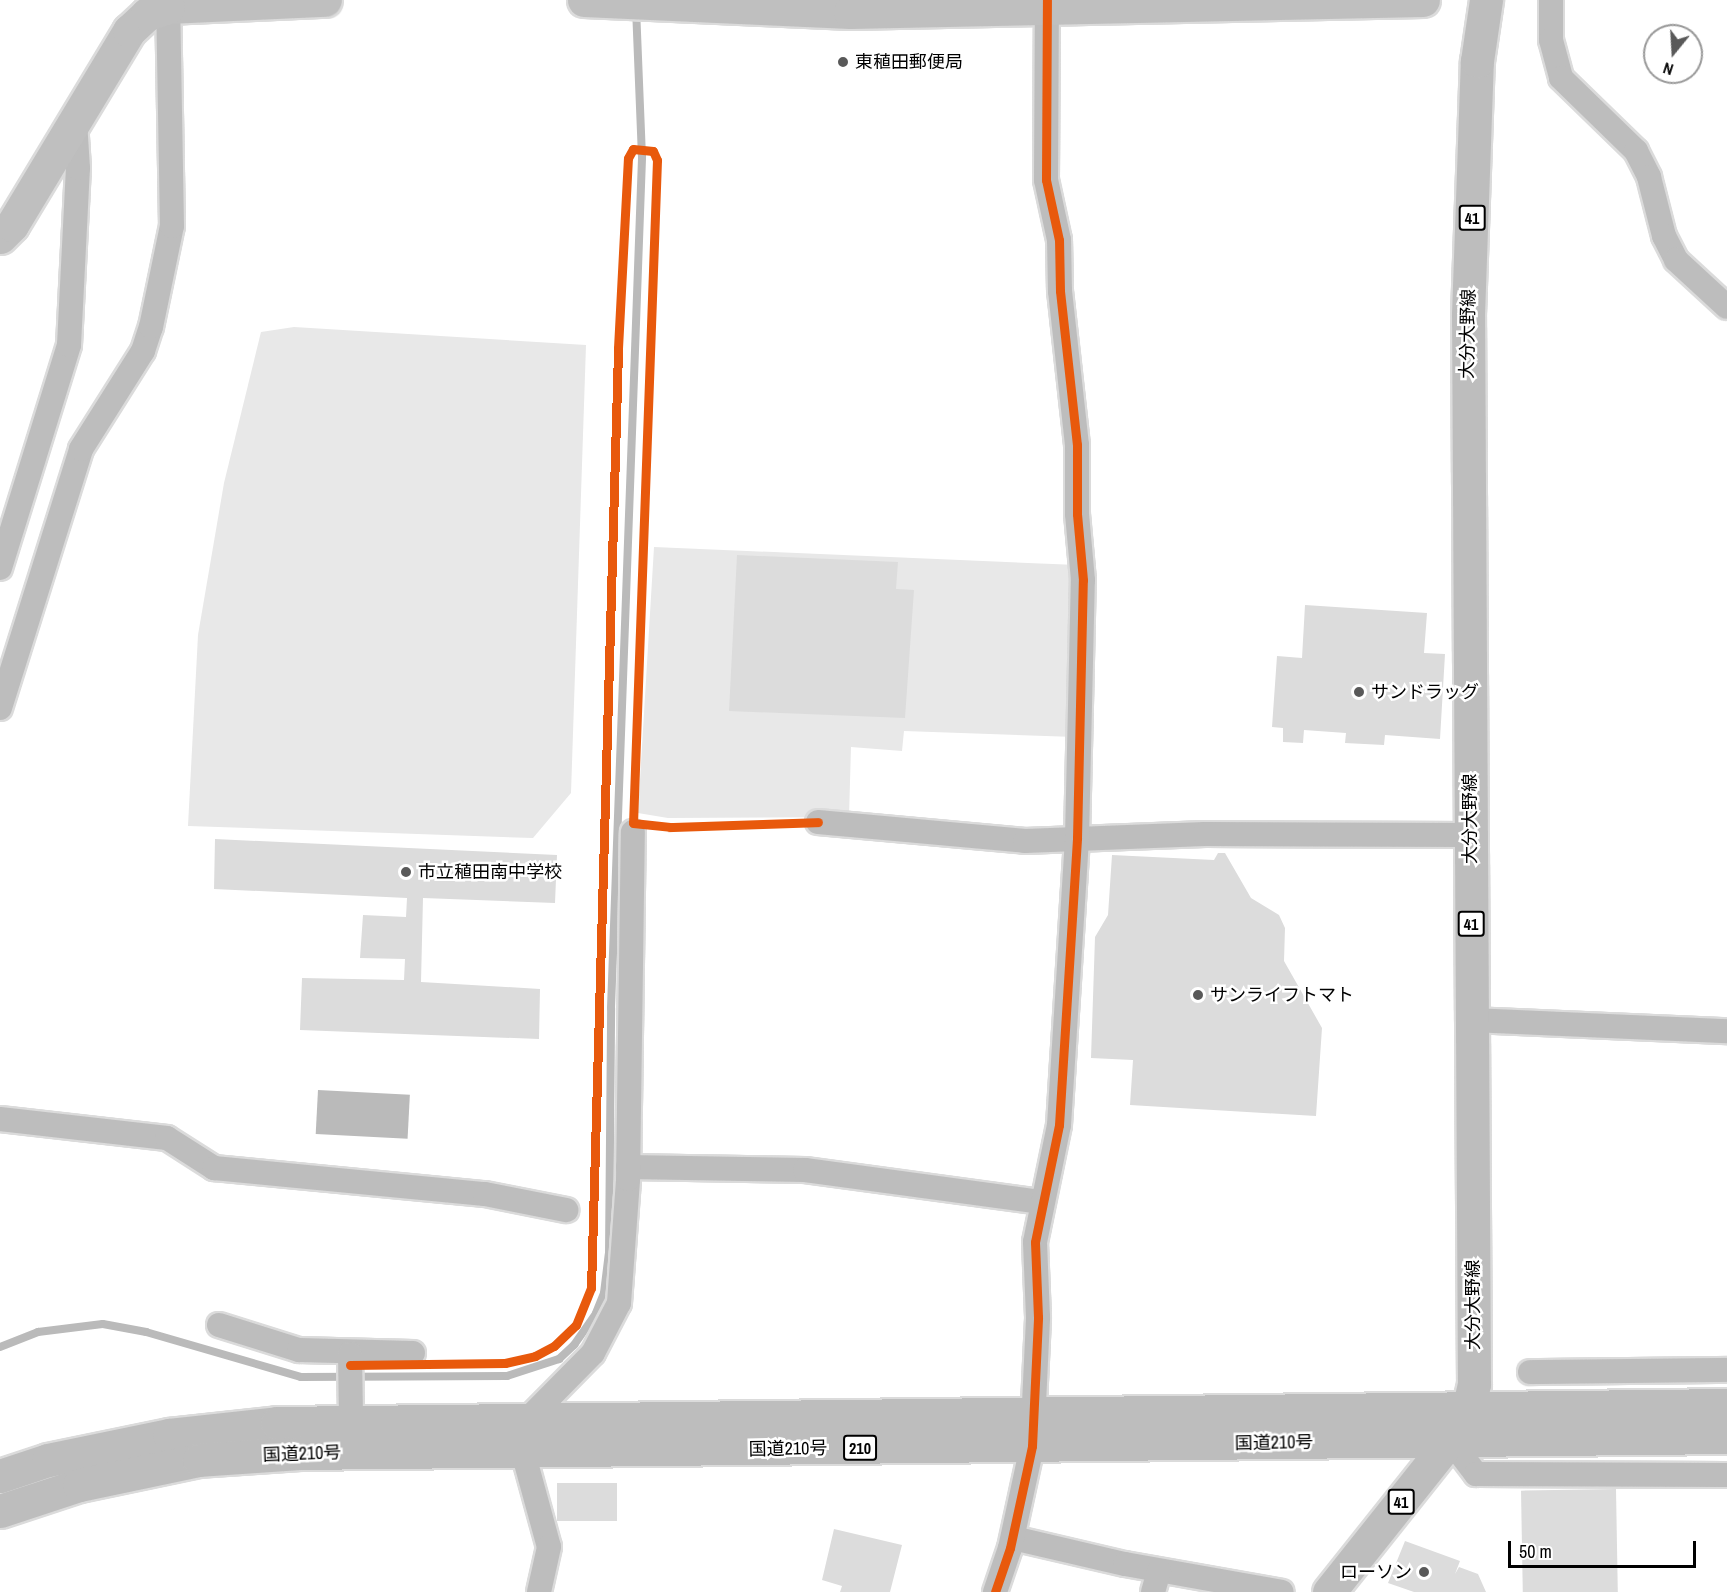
<!DOCTYPE html>
<html>
<head>
<meta charset="utf-8">
<style>
  body { margin:0 }
  #map { position:relative; width:1727px; height:1592px; overflow:hidden; background:#fff; font-family:"Archivo Narrow","Noto Sans JP",sans-serif }
  div>[style] { position:absolute }
  .green>* { inset:0; background:#e8e8e8 }
  .water>* { inset:0; background:#bababa; transform-origin:0 0 }
  .stream>* { height:8px; margin:-4px; padding:0 4px; transform-origin:4px; border-radius:4px; background:#bababa }
  .building>* { inset:0; background:#dcdcdc; transform-origin:0 0 }
  .roads { filter:drop-shadow(2px 0 #dbdbdb) drop-shadow(-2px 0 #dbdbdb) drop-shadow(0 2px #dbdbdb) drop-shadow(0 -2px #dbdbdb) }
  .street>* { height:24px; margin:-12px; padding:0 12px; transform-origin:12px; border-radius:12px; background:#bdbdbd }
  .secondary>* { height:33px; margin:-16.5px; padding:0 16.5px; transform-origin:16.5px; border-radius:16.5px; background:#bfbfbf }
  .primary>* { height:33px; margin:-16.5px; padding:0 16.5px; transform-origin:16.5px; border-radius:16.5px; background:#bdbdbd }
  .highway>* { height:33px; margin:-16.5px; padding:0 16.5px; transform-origin:16.5px; border-radius:16.5px; background:#bdbdbd }
  .cycleway>* { height:9px; margin:-4.5px; padding:0 4.5px; transform-origin:4.5px; border-radius:4.5px; background:#e8590c }
  .dots>* { width:16px; height:16px; translate:-50% -50%; box-sizing:border-box; border:3px solid #fff; border-radius:50% }
  span { translate:-50% -50%; white-space:nowrap; text-align:center; line-height:1.15; -webkit-text-stroke:5px #fff; paint-order:stroke }
  .shield-label span { padding:2px 4px; background:#fff; border:2px solid; border-radius:4px; -webkit-text-stroke-width:0 }
  .shield-label { font-size:16px; color:#000; font-weight:700 }
  .poi-label { font-size:18px; color:#000 }
  .left { translate:0 -50%; text-align:left }
  .right { translate:-100% -50%; text-align:right }
  .street-label { font-size:18px; color:#000 }
  .north { position:absolute; left:1643px; top:24px; width:60px; height:60px; box-sizing:border-box; background:#fff; border:2px solid #999; border-radius:50%; rotate:198deg; font-size:16px; font-weight:700; line-height:24px; text-align:center; color:#000 }
  .north::after { content:''; display:block; margin:auto; width:21px; height:27px; background:#595959; clip-path:polygon(50% 0,100% 100%,50% 72%,0 100%) }
  .scale { position:absolute; left:1508px; top:1541px; width:188px; height:27px; box-sizing:border-box; border:3px solid #000; border-top:0; padding-left:8px; font-size:18px; line-height:21px; white-space:nowrap; color:#000; -webkit-text-stroke:4px #fff; paint-order:stroke }
</style>
</head>
<body>
<div id="map">
  <div class="green">
    <div style="clip-path:polygon(294px 327px,586px 345px,571px 793px,533px 838px,188px 826px,198px 635px,224px 483px,261px 332px)"></div>
    <div style="clip-path:polygon(654px 547px,1077px 565px,1075px 737px,904px 731px,902px 751px,851px 747px,849px 817px,668px 818px,638px 813px)"></div>
  </div>
  <div class="water">
    <div style="left:318px;top:1090px;width:92px;height:44px;rotate:3deg"></div>
  </div>
  <div class="stream">
    <div style="left:0;top:1347px;width:41px;rotate:-21.5deg"></div>
    <div style="left:38px;top:1332px;width:65px;rotate:-7deg"></div>
    <div style="left:103px;top:1324px;width:44px;rotate:10.5deg"></div>
    <div style="left:146px;top:1332px;width:161px;rotate:16.2deg"></div>
    <div style="left:301px;top:1377px;width:206px;rotate:-0.3deg"></div>
    <div style="left:507px;top:1376px;width:55px;rotate:-18.1deg"></div>
    <div style="left:559px;top:1359px;width:21px;rotate:-43deg"></div>
    <div style="left:574px;top:1345px;width:39px;rotate:-55deg"></div>
    <div style="left:596px;top:1313px;width:22px;rotate:-68deg"></div>
    <div style="left:604px;top:1293px;width:39px;rotate:-83deg"></div>
    <div style="left:609px;top:1254px;width:246px;rotate:-89.5deg"></div>
    <div style="left:611px;top:1008px;width:852px;rotate:-87.91deg"></div>
    <div style="left:642px;top:157px;width:147px;rotate:-92.3deg"></div>
  </div>
  <div class="building">
    <div style="clip-path:polygon(737px 555px,898px 562px,896px 589px,914px 590px,905px 718px,729px 711px)"></div>
    <div style="clip-path:polygon(1305px 605px,1427px 613px,1424px 653px,1445px 654px,1440px 739px,1385px 735px,1384px 745px,1345px 743px,1346px 733px,1304px 730px,1303px 743px,1283px 742px,1283px 728px,1272px 727px,1277px 656px,1302px 658px)"></div>
    <div style="clip-path:polygon(215px 839px,557px 855px,555px 903px,423px 898px,421px 982px,540px 989px,539px 1039px,300px 1030px,302px 978px,404px 980px,405px 959px,360px 958px,363px 915px,406px 917px,407px 898px,214px 889px)"></div>
    <div style="clip-path:polygon(1218px 853px,1225px 853px,1251px 898px,1279px 915px,1285px 928px,1284px 961px,1322px 1028px,1316px 1116px,1130px 1105px,1133px 1060px,1091px 1058px,1095px 937px,1108px 915px,1112px 855px,1214px 860px)"></div>
    <div style="left:557px;top:1483px;width:60px;height:38px"></div>
    <div style="left:1616px;top:1489px;width:103px;height:95px;rotate:89deg"></div>
    <div style="clip-path:polygon(834px 1529px,902px 1545px,890px 1592px,840px 1592px,842px 1586px,822px 1580px)"></div>
    <div style="clip-path:polygon(1405px 1541px,1460px 1561px,1455px 1574px,1459px 1567px,1478px 1574px,1486px 1592px,1414px 1592px,1388px 1583px)"></div>
  </div>
  <div class="roads">
    <div class="street">
      <div style="left:1551px;top:0;width:40px;rotate:90deg"></div>
      <div style="left:1551px;top:40px;width:39px;rotate:75deg"></div>
      <div style="left:1561px;top:78px;width:105px;rotate:44.2deg"></div>
      <div style="left:1636px;top:151px;width:29px;rotate:63deg"></div>
      <div style="left:1649px;top:177px;width:61px;rotate:75.7deg"></div>
      <div style="left:1664px;top:236px;width:27px;rotate:63deg"></div>
      <div style="left:1676px;top:260px;width:69px;rotate:42.7deg"></div>
      <div style="left:0;top:568px;width:233px;rotate:-72.8deg"></div>
      <div style="left:69px;top:345px;width:177px;rotate:-87.1deg"></div>
      <div style="left:78px;top:168px;width:47px;rotate:-93.7deg"></div>
      <div style="left:0;top:708px;width:271px;rotate:-72.6deg"></div>
      <div style="left:81px;top:449px;width:116px;rotate:-57.7deg"></div>
      <div style="left:143px;top:351px;width:25px;rotate:-72deg"></div>
      <div style="left:151px;top:327px;width:103px;rotate:-78.3deg"></div>
      <div style="left:172px;top:226px;width:219px;rotate:-91deg"></div>
      <div style="left:818px;top:822px;width:208px;rotate:5.2deg"></div>
      <div style="left:1025px;top:841px;width:180px;rotate:-2.2deg"></div>
      <div style="left:1205px;top:834px;width:265px;rotate:0.2deg"></div>
      <div style="left:1472px;top:1020px;width:255px;rotate:2.5deg"></div>
      <div style="left:0;top:1119px;width:168px;rotate:6.5deg"></div>
      <div style="left:167px;top:1138px;width:56px;rotate:32.6deg"></div>
      <div style="left:214px;top:1168px;width:272px;rotate:5.5deg"></div>
      <div style="left:485px;top:1194px;width:83px;rotate:11.2deg"></div>
      <div style="left:628px;top:1167px;width:177px;rotate:1deg"></div>
      <div style="left:805px;top:1170px;width:239px;rotate:7.7deg"></div>
      <div style="left:219px;top:1325px;width:84px;rotate:17.4deg"></div>
      <div style="left:299px;top:1350px;width:114px;rotate:1.5deg"></div>
      <div style="left:350px;top:1354px;width:67px;rotate:89.1deg"></div>
      <div style="left:1530px;top:1372px;width:197px;rotate:-0.6deg"></div>
      <div style="left:526px;top:1421px;width:95px;rotate:-45.4deg"></div>
      <div style="left:593px;top:1353px;width:56px;rotate:-62.5deg"></div>
      <div style="left:619px;top:1303px;width:124px;rotate:-85.8deg"></div>
      <div style="left:628px;top:1179px;width:347px;rotate:-89.2deg"></div>
      <div style="left:1450px;top:1440px;width:43px;rotate:52.6deg"></div>
      <div style="left:1476px;top:1474px;width:251px;rotate:0.2deg"></div>
      <div style="left:523px;top:1452px;width:98px;rotate:74.7deg"></div>
      <div style="left:549px;top:1547px;width:46px;rotate:102.5deg"></div>
      <div style="left:1013px;top:1538px;width:115px;rotate:13.1deg"></div>
      <div style="left:1125px;top:1564px;width:159px;rotate:10.1deg"></div>
      <div style="left:995px;top:1592px;width:46px;rotate:-71.2deg"></div>
      <div style="left:1010px;top:1548px;width:104px;rotate:-77.8deg"></div>
      <div style="left:1032px;top:1446px;width:129px;rotate:-87.3deg"></div>
      <div style="left:1038px;top:1317px;width:75px;rotate:-92.3deg"></div>
      <div style="left:1035px;top:1242px;width:119px;rotate:-78.4deg"></div>
      <div style="left:1059px;top:1125px;width:288px;rotate:-86.4deg"></div>
      <div style="left:1077px;top:838px;width:258px;rotate:-88.7deg"></div>
      <div style="left:1083px;top:580px;width:66px;rotate:-95.2deg"></div>
      <div style="left:1077px;top:514px;width:69px;rotate:-90deg"></div>
      <div style="left:1077px;top:445px;width:155px;rotate:-96.3deg"></div>
      <div style="left:1060px;top:291px;width:51px;rotate:-91.1deg"></div>
      <div style="left:1059px;top:240px;width:61px;rotate:-102.2deg"></div>
      <div style="left:1046px;top:180px;width:180px;rotate:-89.7deg"></div>
      <div style="left:1153px;top:1592px;width:22px;rotate:-74deg"></div>
    </div>
    <div class="secondary">
      <div style="left:168px;top:0;width:7px;rotate:90deg"></div>
      <div style="left:168px;top:7px;width:157px;rotate:-2.6deg"></div>
      <div style="left:584px;top:0;width:266px;rotate:2.6deg"></div>
      <div style="left:850px;top:12px;width:573px;rotate:-1.2deg"></div>
      <div style="left:0;top:237px;width:17px;rotate:-45deg"></div>
      <div style="left:12px;top:225px;width:227px;rotate:-58.9deg"></div>
      <div style="left:129px;top:31px;width:25px;rotate:-43deg"></div>
      <div style="left:147px;top:14px;width:22px;rotate:-18deg"></div>
    </div>
    <div class="primary">
      <div style="left:1329px;top:1592px;width:194px;rotate:-51.5deg"></div>
      <div style="left:1450px;top:1440px;width:35px;rotate:-59deg"></div>
      <div style="left:1468px;top:1410px;width:27px;rotate:-77deg"></div>
      <div style="left:1474px;top:1384px;width:1069px;rotate:-90.32deg"></div>
      <div style="left:1468px;top:315px;width:254px;rotate:-88deg"></div>
      <div style="left:1477px;top:61px;width:62px;rotate:-81.6deg"></div>
    </div>
    <div class="highway">
      <div style="left:0;top:1476px;width:51px;rotate:-18.4deg"></div>
      <div style="left:48px;top:1460px;width:124px;rotate:-11.7deg"></div>
      <div style="left:169px;top:1435px;width:109px;rotate:-6.3deg"></div>
      <div style="left:277px;top:1423px;width:1450px;rotate:-0.71deg"></div>
      <div style="left:0;top:1511px;width:83px;rotate:-18.2deg"></div>
      <div style="left:79px;top:1485px;width:123px;rotate:-11.8deg"></div>
      <div style="left:199px;top:1460px;width:99px;rotate:-4deg"></div>
      <div style="left:298px;top:1453px;width:1429px;rotate:-0.64deg"></div>
    </div>
  </div>
  <div class="cycleway">
    <div style="left:350px;top:1365px;width:155px;rotate:-0.7deg"></div>
    <div style="left:505px;top:1363px;width:31px;rotate:-13deg"></div>
    <div style="left:535px;top:1356px;width:21px;rotate:-28deg"></div>
    <div style="left:554px;top:1346px;width:30px;rotate:-44deg"></div>
    <div style="left:576px;top:1325px;width:40px;rotate:-68deg"></div>
    <div style="left:591px;top:1288px;width:940px;rotate:-88.35deg"></div>
    <div style="left:618px;top:348px;width:190px;rotate:-87deg"></div>
    <div style="left:628px;top:158px;width:10px;rotate:-61deg"></div>
    <div style="left:633px;top:149px;width:20px;rotate:6deg"></div>
    <div style="left:653px;top:151px;width:10px;rotate:66deg"></div>
    <div style="left:657px;top:160px;width:663px;rotate:92.07deg"></div>
    <div style="left:633px;top:823px;width:37px;rotate:6deg"></div>
    <div style="left:670px;top:827px;width:148px;rotate:-1.9deg"></div>
    <div style="left:995px;top:1592px;width:46px;rotate:-71.2deg"></div>
    <div style="left:1010px;top:1548px;width:104px;rotate:-77.8deg"></div>
    <div style="left:1032px;top:1446px;width:129px;rotate:-87.3deg"></div>
    <div style="left:1038px;top:1317px;width:75px;rotate:-92.3deg"></div>
    <div style="left:1035px;top:1242px;width:119px;rotate:-78.4deg"></div>
    <div style="left:1059px;top:1125px;width:288px;rotate:-86.4deg"></div>
    <div style="left:1077px;top:838px;width:258px;rotate:-88.7deg"></div>
    <div style="left:1083px;top:580px;width:66px;rotate:-95.2deg"></div>
    <div style="left:1077px;top:514px;width:69px;rotate:-90deg"></div>
    <div style="left:1077px;top:445px;width:155px;rotate:-96.3deg"></div>
    <div style="left:1060px;top:291px;width:51px;rotate:-91.1deg"></div>
    <div style="left:1059px;top:240px;width:61px;rotate:-102.2deg"></div>
    <div style="left:1046px;top:180px;width:180px;rotate:-89.7deg"></div>
  </div>
  <div class="dots">
    <div style="left:843px;top:62px;background:#595959"></div>
    <div style="left:1359px;top:692px;background:#595959"></div>
    <div style="left:406px;top:872px;background:#595959"></div>
    <div style="left:1198px;top:995px;background:#595959"></div>
    <div style="left:1424px;top:1572px;background:#595959"></div>
  </div>
  <div class="shield-label">
    <span style="left:1472px;top:218px">41</span>
    <span style="left:1471px;top:924px">41</span>
    <span style="left:860px;top:1448px">210</span>
    <span style="left:1401px;top:1502px">41</span>
  </div>
  <div class="poi-label">
    <span class="left" style="left:855px;top:62px">東稙田郵便局</span>
    <span class="left" style="left:1371px;top:692px">サンドラッグ</span>
    <span class="left" style="left:418px;top:872px">市立稙田南中学校</span>
    <span class="left" style="left:1210px;top:995px">サンライフトマト</span>
    <span class="right" style="left:1412px;top:1572px">ローソン</span>
  </div>
  <div class="street-label">
    <span style="left:1468px;top:334px;rotate:-89deg">大分大野線</span>
    <span style="left:1470px;top:819px;rotate:-90deg">大分大野線</span>
    <span style="left:1473px;top:1305px;rotate:-90deg">大分大野線</span>
    <span style="left:1274px;top:1443px;rotate:-1deg">国道210号</span>
    <span style="left:788px;top:1449px;rotate:-1deg">国道210号</span>
    <span style="left:302px;top:1454px;rotate:-2deg">国道210号</span>
  </div>
  <div class="north">N</div>
  <div class="scale">50 m</div>
</div>
</body>
</html>
